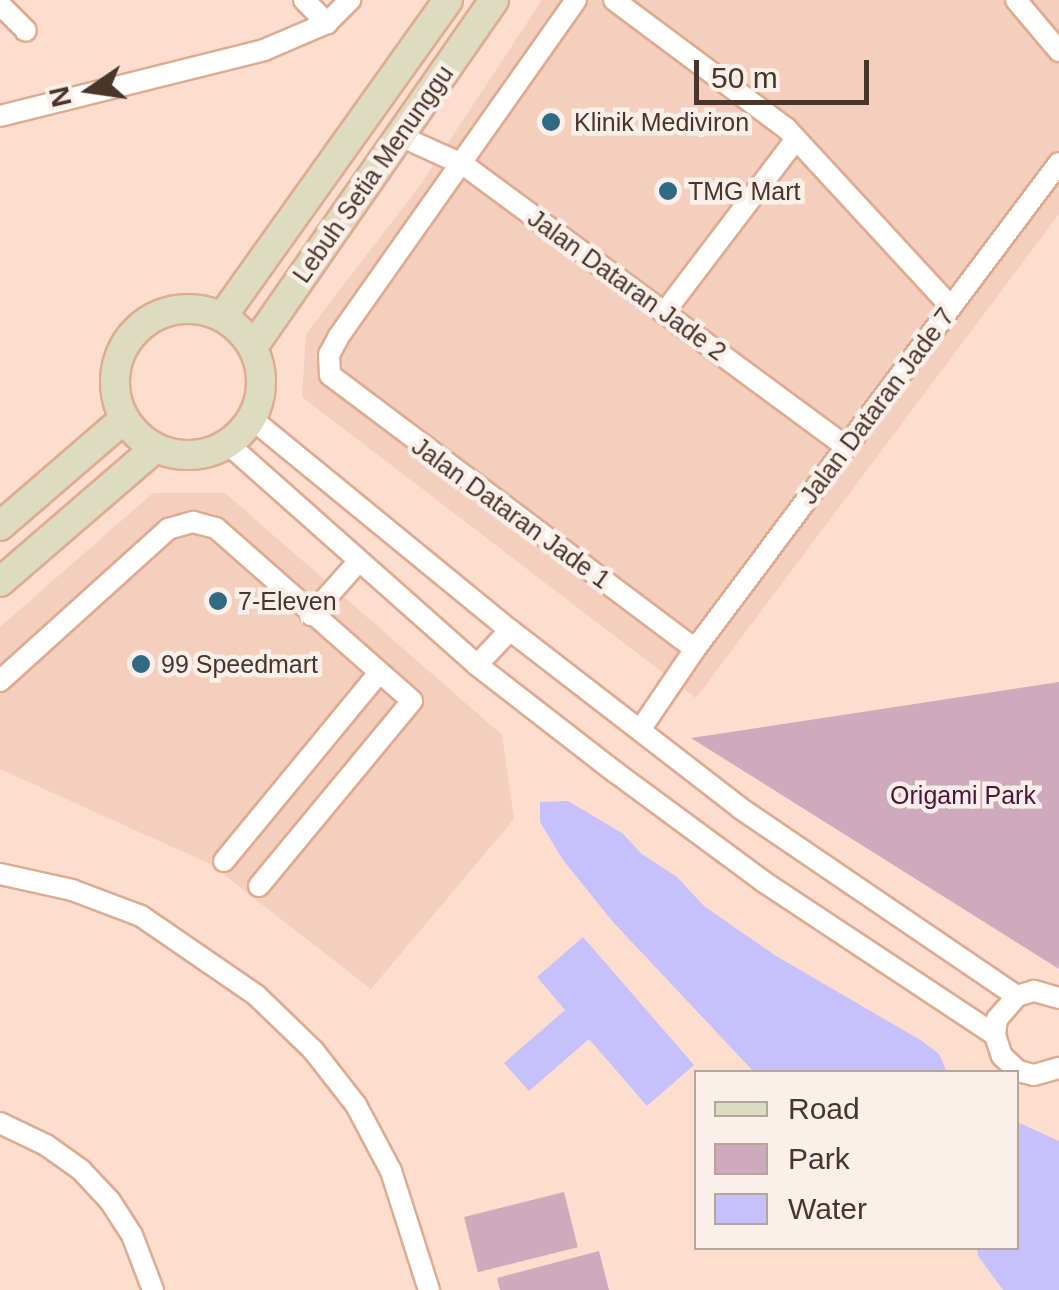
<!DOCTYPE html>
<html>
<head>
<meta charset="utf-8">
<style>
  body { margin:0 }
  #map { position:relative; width:1059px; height:1290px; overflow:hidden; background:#fdddcd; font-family:Arial,sans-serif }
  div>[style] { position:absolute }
  .built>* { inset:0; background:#f4cfbd }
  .green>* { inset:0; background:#cfaabc; transform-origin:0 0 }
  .water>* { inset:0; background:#c6c1fc }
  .roads { filter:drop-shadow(2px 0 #dfac92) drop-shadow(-2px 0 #dfac92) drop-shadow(0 2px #dfac92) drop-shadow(0 -2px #dfac92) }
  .street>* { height:20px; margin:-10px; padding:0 10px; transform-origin:10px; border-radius:10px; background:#fff }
  .secondary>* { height:28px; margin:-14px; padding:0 14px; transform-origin:14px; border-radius:14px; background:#dddcc1 }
  .secondary>.ring { margin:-14px; padding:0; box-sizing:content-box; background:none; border:28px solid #dddcc1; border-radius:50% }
  .dots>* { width:28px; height:28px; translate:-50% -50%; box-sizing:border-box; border:5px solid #faefe9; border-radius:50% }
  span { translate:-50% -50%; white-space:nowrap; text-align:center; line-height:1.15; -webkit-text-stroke:9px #faefe9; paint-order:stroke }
  .poi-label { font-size:25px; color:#4a352b }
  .left { translate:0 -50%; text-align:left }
  .street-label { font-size:25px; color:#4a352b }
  .park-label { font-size:25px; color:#56103b }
  .legend { position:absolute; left:694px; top:1070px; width:325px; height:180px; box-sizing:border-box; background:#faefe9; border:2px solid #b4a59d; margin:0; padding:12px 18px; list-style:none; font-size:30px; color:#4a352b }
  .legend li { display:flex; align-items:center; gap:20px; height:50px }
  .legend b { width:50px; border:2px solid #b4a59d }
  .north { position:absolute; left:40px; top:40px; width:100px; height:100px; -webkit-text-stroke:8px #faefe9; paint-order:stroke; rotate:257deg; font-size:28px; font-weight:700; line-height:40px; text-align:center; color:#4a352b }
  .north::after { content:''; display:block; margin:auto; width:35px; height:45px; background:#4a352b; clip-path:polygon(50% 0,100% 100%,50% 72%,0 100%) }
  .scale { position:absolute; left:694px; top:60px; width:175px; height:45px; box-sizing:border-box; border:5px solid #4a352b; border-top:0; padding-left:12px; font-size:30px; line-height:35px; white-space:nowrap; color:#4a352b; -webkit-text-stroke:8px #faefe9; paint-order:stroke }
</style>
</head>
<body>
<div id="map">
  <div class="built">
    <div style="clip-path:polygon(542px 0,1059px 0,1059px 214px,696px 698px,302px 397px,306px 334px,421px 184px)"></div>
    <div style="clip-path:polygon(153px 493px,225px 493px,502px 735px,514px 819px,371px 989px,210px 864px,0 769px,0 627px)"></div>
  </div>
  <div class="green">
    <div style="clip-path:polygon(1059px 682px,1059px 969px,691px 738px)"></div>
    <div style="left:564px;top:1192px;width:57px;height:103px;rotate:76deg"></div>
    <div style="clip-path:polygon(599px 1251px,609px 1290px,500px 1290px,497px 1278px)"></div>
  </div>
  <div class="water">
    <div style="clip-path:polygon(568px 801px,622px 833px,642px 854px,677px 877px,704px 906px,776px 956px,922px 1041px,939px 1054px,947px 1072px,754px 1072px,613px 922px,563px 860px,540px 822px,540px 802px)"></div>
    <div style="clip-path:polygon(583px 937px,694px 1065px,647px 1106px,589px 1039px,529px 1091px,504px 1063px,565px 1010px,537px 977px)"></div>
    <div style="clip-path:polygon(1017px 1122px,1059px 1141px,1059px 1290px,1003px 1290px,978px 1256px,977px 1248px,1016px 1248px)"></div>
  </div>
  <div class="roads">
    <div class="street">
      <div style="left:304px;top:0;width:33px;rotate:45deg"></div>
      <div style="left:576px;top:0;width:413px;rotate:125.2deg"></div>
      <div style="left:338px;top:338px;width:19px;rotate:118deg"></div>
      <div style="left:329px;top:355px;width:20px;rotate:87deg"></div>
      <div style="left:330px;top:375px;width:456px;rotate:36.9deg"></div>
      <div style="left:614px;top:0;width:214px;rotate:36.7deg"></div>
      <div style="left:786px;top:128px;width:243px;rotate:47.3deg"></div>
      <div style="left:1016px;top:0;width:67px;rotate:49.9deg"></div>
      <div style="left:0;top:4px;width:37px;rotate:46deg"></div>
      <div style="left:0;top:116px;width:272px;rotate:-14deg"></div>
      <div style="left:264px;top:50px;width:69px;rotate:-23.2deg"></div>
      <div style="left:327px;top:23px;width:33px;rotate:-45deg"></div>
      <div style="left:400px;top:136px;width:70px;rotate:24.4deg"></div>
      <div style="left:464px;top:165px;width:475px;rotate:36.4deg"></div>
      <div style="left:664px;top:313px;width:218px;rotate:-52.8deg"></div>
      <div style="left:252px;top:419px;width:333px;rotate:39.3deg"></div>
      <div style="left:510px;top:630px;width:291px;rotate:37.7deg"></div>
      <div style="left:740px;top:808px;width:335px;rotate:34.2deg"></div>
      <div style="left:228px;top:444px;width:333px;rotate:41.6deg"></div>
      <div style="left:477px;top:665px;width:175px;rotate:37.8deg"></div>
      <div style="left:615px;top:772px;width:185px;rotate:36.4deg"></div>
      <div style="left:764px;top:882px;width:277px;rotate:33.5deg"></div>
      <div style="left:311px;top:615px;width:72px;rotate:-48.4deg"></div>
      <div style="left:477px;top:665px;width:48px;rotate:-46.7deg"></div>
      <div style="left:0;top:681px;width:227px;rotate:-42.1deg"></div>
      <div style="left:168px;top:529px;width:26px;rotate:-16deg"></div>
      <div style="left:193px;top:522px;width:24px;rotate:15deg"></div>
      <div style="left:216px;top:528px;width:261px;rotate:41.4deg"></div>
      <div style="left:412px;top:701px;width:240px;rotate:129.6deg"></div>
      <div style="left:640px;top:730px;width:98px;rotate:-55.8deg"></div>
      <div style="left:695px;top:649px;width:607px;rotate:-53.17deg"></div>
      <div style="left:224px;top:861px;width:244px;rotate:-50.5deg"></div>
      <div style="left:0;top:874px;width:74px;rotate:12.5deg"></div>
      <div style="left:72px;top:890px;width:74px;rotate:20.6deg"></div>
      <div style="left:141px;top:916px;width:140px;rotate:34.5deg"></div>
      <div style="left:256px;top:995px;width:79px;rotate:44deg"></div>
      <div style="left:313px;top:1050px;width:70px;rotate:52deg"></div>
      <div style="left:356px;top:1105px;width:75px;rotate:62.1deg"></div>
      <div style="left:391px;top:1171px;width:125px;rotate:72.3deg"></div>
      <div style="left:1059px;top:998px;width:26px;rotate:-164deg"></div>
      <div style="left:1034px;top:991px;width:18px;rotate:164deg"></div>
      <div style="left:1017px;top:996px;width:30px;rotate:131deg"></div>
      <div style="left:997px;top:1019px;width:16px;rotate:97deg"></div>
      <div style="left:995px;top:1035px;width:22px;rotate:72deg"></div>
      <div style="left:1002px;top:1056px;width:22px;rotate:43deg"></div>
      <div style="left:1018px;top:1071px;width:16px;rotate:14deg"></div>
      <div style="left:1034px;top:1075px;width:26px;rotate:-16deg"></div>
      <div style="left:0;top:1123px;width:51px;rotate:25.6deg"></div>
      <div style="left:46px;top:1145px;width:43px;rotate:35.5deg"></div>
      <div style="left:81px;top:1170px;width:42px;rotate:46.9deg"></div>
      <div style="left:110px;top:1201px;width:40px;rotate:57.1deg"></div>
      <div style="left:132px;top:1235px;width:59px;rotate:69.1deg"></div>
    </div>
    <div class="secondary">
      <div class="ring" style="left:115px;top:309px;width:118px;height:118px"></div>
      <div style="left:222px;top:317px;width:389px;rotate:-54.5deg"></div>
      <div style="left:253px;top:347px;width:422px;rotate:-55.2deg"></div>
      <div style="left:0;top:526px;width:164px;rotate:-40.8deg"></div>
      <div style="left:0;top:582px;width:205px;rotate:-40.8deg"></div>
    </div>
  </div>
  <div class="dots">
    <div style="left:551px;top:122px;background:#306b83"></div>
    <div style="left:668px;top:191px;background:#306b83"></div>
    <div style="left:218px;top:601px;background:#306b83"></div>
    <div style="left:141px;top:664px;background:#306b83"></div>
  </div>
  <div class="poi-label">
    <span class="left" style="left:574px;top:122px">Klinik Mediviron</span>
    <span class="left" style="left:688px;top:191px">TMG Mart</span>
    <span class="left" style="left:238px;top:601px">7-Eleven</span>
    <span class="left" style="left:161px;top:664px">99 Speedmart</span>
  </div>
  <div class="street-label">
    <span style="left:373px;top:174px;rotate:-55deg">Lebuh Setia Menunggu</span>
    <span style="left:627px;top:285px;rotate:36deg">Jalan Dataran Jade 2</span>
    <span style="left:877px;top:406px;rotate:-53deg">Jalan Dataran Jade 7</span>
    <span style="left:511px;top:513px;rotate:36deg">Jalan Dataran Jade 1</span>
  </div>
  <div class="park-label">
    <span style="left:963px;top:795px">Origami Park</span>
  </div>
  <ul class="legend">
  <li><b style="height:12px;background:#dddcc1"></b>Road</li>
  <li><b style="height:28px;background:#cfaabc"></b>Park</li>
  <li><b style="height:28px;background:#c6c1fc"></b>Water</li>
  </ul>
  <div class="north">N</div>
  <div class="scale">50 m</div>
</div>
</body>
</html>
